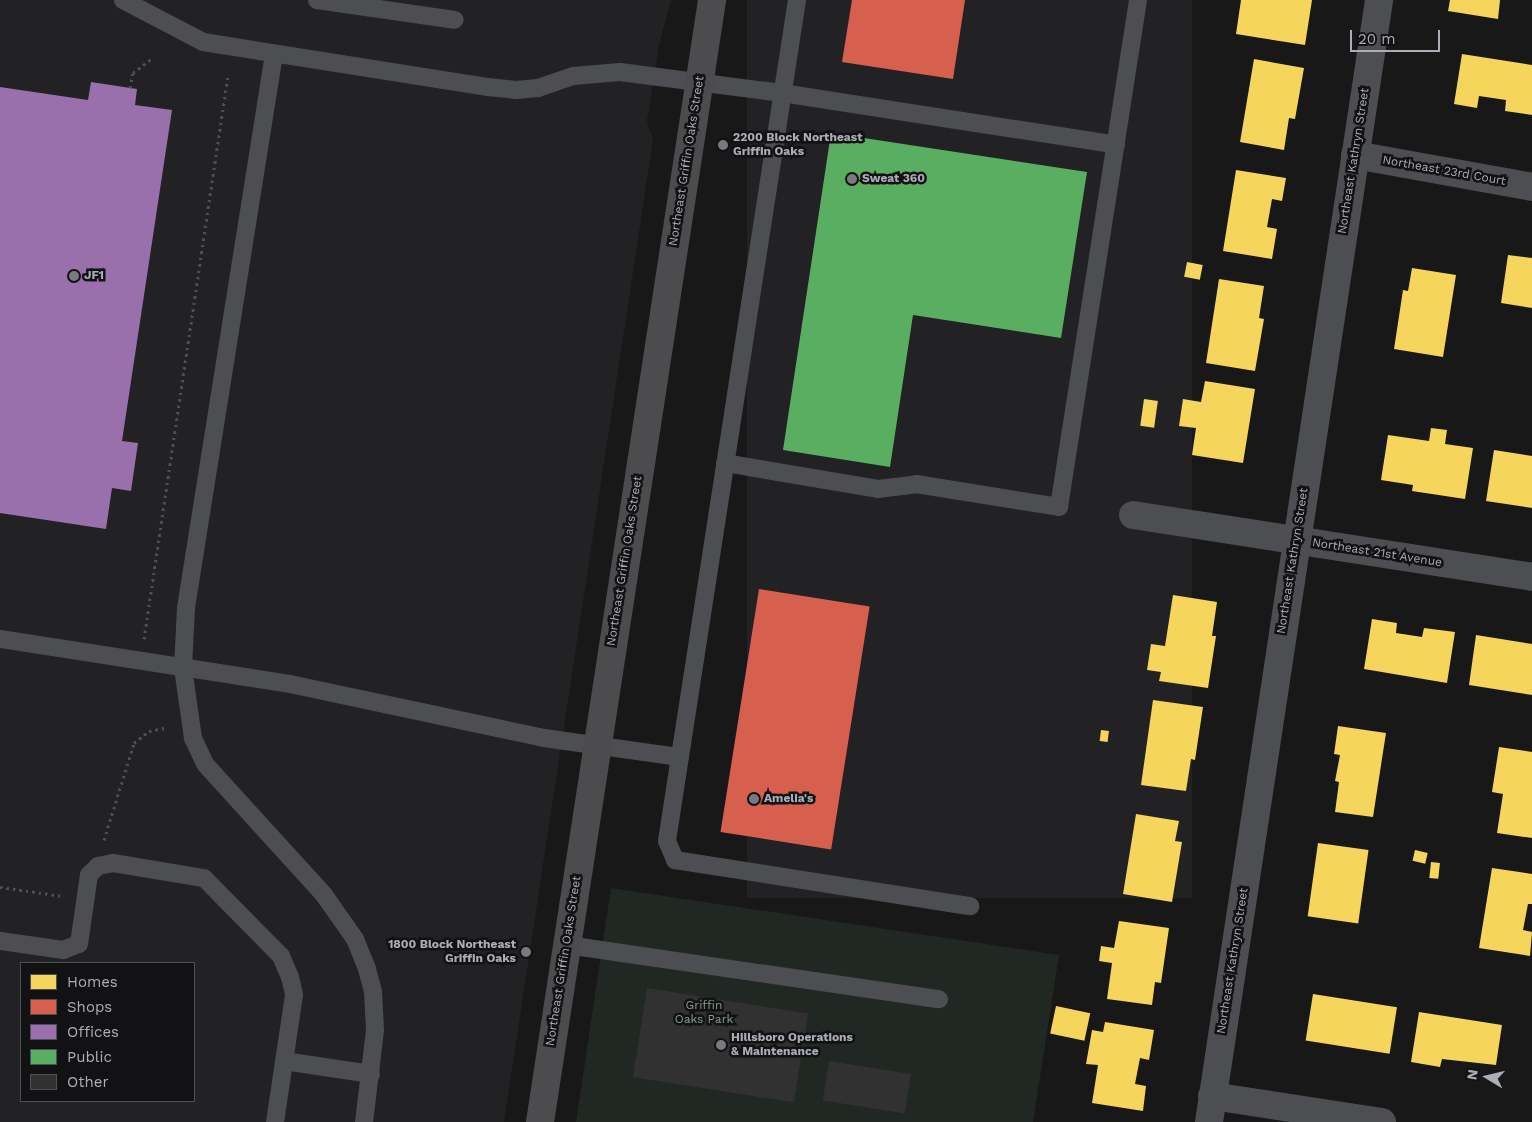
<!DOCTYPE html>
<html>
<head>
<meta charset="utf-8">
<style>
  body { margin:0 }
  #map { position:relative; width:1532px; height:1122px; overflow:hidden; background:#181818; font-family:"Work Sans",sans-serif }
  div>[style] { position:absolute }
  .built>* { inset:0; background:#222224; transform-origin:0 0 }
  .green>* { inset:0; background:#212722 }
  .homes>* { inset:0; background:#f6d55c; transform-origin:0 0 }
  .shops>* { inset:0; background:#d6604d; transform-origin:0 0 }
  .offices>* { inset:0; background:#9970ab }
  .public>* { inset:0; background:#5aae61 }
  .building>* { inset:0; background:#313132; transform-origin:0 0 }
  .path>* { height:3px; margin-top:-1.5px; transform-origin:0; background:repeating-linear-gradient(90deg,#4e4f52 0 2.5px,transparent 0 6.5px) }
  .lane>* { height:18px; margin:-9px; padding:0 9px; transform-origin:9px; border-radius:9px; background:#4d4e51 }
  .street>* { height:28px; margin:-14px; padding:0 14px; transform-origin:14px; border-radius:14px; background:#4d4e51 }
  .secondary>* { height:28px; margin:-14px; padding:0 14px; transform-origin:14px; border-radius:14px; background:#4c4c4e }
  .dots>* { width:14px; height:14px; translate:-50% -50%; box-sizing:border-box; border:2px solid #121214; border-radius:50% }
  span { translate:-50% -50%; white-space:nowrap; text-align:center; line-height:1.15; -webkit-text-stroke:5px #121214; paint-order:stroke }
  .poi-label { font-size:12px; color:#abaeb7; font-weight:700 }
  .left { translate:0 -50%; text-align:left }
  .right { translate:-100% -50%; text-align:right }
  .street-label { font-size:12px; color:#abaeb7 }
  .park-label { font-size:12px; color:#84a087 }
  .legend { position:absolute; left:20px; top:962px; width:175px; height:140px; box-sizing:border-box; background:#121214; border:1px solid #4f5055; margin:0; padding:6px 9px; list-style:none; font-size:15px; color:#abaeb7 }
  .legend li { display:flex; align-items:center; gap:10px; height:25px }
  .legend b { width:25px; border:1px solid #4f5055 }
  .north { position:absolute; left:1462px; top:1052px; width:50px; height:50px; -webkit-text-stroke:4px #121214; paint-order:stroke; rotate:279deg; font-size:14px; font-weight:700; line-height:20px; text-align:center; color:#abaeb7 }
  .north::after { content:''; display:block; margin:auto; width:18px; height:22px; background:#abaeb7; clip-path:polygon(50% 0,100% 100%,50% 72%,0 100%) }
  .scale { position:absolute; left:1350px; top:30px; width:90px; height:22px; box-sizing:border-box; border:2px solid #abaeb7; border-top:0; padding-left:6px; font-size:15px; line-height:18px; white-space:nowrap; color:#abaeb7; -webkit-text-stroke:4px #121214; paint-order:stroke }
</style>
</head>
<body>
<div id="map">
  <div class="built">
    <div style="clip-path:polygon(evenodd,0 0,671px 0,659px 45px,647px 121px,653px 140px,504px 1122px,0 1122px,0 0,21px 963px,194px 963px,194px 1101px,21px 1101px,21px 963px)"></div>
    <div style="left:747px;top:0;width:445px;height:898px"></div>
  </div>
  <div class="green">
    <div style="clip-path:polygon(611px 888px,1059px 955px,1033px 1122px,576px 1122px)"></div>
  </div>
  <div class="homes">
    <div style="clip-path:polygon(1241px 0,1312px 0,1305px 45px,1236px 34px)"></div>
    <div style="clip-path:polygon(1450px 0,1500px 0,1498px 19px,1448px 11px)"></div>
    <div style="clip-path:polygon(1462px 54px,1532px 65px,1532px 115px,1505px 111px,1506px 100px,1479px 96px,1477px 108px,1454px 104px)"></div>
    <div style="clip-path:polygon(1254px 59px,1304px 68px,1295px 119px,1289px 118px,1284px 150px,1240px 142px)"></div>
    <div style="clip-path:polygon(1236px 170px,1286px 178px,1282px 201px,1272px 199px,1267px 227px,1277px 229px,1272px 259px,1223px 251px)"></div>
    <div style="clip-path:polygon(1508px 255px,1532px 258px,1532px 308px,1501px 303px)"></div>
    <div style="left:1187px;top:262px;width:16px;height:15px;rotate:11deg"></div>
    <div style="clip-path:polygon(1412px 268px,1456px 275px,1443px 357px,1394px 349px,1403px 290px,1408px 291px)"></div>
    <div style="clip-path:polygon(1219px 279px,1264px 286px,1259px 318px,1264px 319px,1255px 371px,1206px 363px)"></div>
    <div style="clip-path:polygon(1205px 381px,1255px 389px,1243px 463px,1192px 455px,1196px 428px,1179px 426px,1183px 399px,1201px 402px)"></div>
    <div style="left:1144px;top:399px;width:14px;height:27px;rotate:8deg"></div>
    <div style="clip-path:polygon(1431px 428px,1447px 430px,1445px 444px,1473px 448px,1465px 499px,1412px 491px,1413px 485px,1381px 480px,1388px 435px,1429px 441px)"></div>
    <div style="clip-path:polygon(1494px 450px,1532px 456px,1532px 508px,1486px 501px)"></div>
    <div style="clip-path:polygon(1173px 595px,1217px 602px,1212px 636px,1216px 636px,1208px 688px,1159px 681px,1161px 672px,1147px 670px,1151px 644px,1165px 646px)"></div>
    <div style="clip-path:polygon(1372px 619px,1397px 623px,1396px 633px,1422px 637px,1424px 628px,1455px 632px,1447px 683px,1364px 669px)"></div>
    <div style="clip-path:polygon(1476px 635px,1532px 644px,1532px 695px,1469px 685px)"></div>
    <div style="clip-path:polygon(1153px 700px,1203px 707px,1195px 760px,1191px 759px,1186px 791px,1141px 785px)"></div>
    <div style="clip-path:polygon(1338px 726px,1386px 733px,1373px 817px,1335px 812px,1339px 782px,1335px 781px,1340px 755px,1334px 754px)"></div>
    <div style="left:1101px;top:730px;width:8px;height:11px;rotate:7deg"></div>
    <div style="clip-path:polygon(1499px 747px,1532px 752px,1532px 838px,1497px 833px,1503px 794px,1492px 792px)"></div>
    <div style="clip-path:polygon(1136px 814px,1179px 821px,1175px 841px,1182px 842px,1172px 902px,1123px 894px)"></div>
    <div style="left:1318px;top:843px;width:51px;height:74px;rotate:8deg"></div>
    <div style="left:1415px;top:850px;width:13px;height:11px;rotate:13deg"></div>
    <div style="left:1431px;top:862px;width:9px;height:16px;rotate:6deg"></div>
    <div style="clip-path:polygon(1492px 868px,1532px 874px,1532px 904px,1528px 904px,1523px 930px,1532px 932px,1530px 956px,1479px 948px)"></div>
    <div style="clip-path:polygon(1119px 921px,1169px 928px,1161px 983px,1155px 982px,1152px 1005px,1107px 999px,1112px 963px,1099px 961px,1101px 946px,1114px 948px)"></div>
    <div style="left:1313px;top:994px;width:85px;height:47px;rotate:9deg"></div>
    <div style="left:1056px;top:1006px;width:35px;height:28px;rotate:12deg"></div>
    <div style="clip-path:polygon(1419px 1012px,1502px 1025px,1496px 1065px,1442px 1059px,1440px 1067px,1411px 1062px)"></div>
    <div style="clip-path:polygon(1105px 1022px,1154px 1030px,1149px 1060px,1140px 1058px,1135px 1084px,1146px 1086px,1143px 1111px,1092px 1103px,1098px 1065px,1086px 1064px,1092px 1030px,1103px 1032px)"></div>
  </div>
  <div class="shops">
    <div style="clip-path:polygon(852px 0,965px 0,953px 79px,842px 62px)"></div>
    <div style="left:759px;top:589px;width:112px;height:246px;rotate:9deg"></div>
  </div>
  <div class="offices">
    <div style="clip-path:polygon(91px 82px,137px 89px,135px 105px,172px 110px,122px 441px,138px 443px,131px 491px,112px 488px,106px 529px,0 513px,0 87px,88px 100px)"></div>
  </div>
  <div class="public">
    <div style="clip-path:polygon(831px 133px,1087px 172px,1061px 338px,913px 315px,890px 467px,783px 450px)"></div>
  </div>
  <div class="building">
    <div style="left:647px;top:988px;width:163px;height:90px;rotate:9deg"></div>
    <div style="left:829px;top:1061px;width:83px;height:40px;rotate:9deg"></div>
  </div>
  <div class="path">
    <div style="left:130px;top:88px;width:15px;rotate:-79deg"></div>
    <div style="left:133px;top:73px;width:23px;rotate:-38deg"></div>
    <div style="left:144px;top:639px;width:570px;rotate:-81.53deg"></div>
    <div style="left:104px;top:840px;width:102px;rotate:-72.8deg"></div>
    <div style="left:134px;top:743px;width:19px;rotate:-39deg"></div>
    <div style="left:149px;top:731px;width:16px;rotate:-11deg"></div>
    <div style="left:0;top:887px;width:63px;rotate:8.3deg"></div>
  </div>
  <div class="lane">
    <div style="left:123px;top:0;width:90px;rotate:27.7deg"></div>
    <div style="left:203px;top:42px;width:289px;rotate:9deg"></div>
    <div style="left:488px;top:87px;width:28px;rotate:6deg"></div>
    <div style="left:516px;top:90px;width:22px;rotate:-5deg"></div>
    <div style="left:538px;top:88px;width:37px;rotate:-19deg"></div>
    <div style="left:573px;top:76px;width:47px;rotate:-4.9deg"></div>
    <div style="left:620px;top:72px;width:163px;rotate:7.4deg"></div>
    <div style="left:782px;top:93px;width:338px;rotate:8.8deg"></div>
    <div style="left:317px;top:0;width:139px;rotate:8.2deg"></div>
    <div style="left:797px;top:0;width:851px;rotate:98.79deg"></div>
    <div style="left:667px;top:841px;width:21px;rotate:67deg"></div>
    <div style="left:675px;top:860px;width:299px;rotate:8.9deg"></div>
    <div style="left:274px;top:54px;width:561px;rotate:99.03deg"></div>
    <div style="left:186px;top:608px;width:60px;rotate:92.9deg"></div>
    <div style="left:183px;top:668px;width:71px;rotate:81.9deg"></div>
    <div style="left:193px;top:738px;width:29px;rotate:65deg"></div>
    <div style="left:205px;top:764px;width:177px;rotate:47.7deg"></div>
    <div style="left:324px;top:895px;width:54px;rotate:54.8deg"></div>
    <div style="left:355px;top:939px;width:32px;rotate:68deg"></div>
    <div style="left:367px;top:969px;width:24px;rotate:75deg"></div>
    <div style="left:373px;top:992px;width:38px;rotate:87deg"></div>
    <div style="left:375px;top:1030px;width:93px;rotate:96.8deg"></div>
    <div style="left:725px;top:463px;width:155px;rotate:9.6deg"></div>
    <div style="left:878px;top:489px;width:38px;rotate:-7deg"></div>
    <div style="left:916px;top:484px;width:145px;rotate:9.1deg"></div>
    <div style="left:1059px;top:507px;width:513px;rotate:-81.14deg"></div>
    <div style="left:0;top:639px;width:293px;rotate:8.8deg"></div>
    <div style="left:290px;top:684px;width:260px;rotate:12deg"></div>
    <div style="left:544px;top:738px;width:137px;rotate:8deg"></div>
    <div style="left:0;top:941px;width:64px;rotate:8.1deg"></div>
    <div style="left:63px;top:950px;width:17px;rotate:-21deg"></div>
    <div style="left:79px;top:944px;width:70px;rotate:-81.8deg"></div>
    <div style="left:89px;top:875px;width:13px;rotate:-45deg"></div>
    <div style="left:98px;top:866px;width:15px;rotate:-11deg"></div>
    <div style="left:113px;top:863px;width:92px;rotate:9.4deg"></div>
    <div style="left:204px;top:878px;width:110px;rotate:45.4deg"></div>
    <div style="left:281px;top:956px;width:23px;rotate:67deg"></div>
    <div style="left:290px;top:977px;width:18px;rotate:77deg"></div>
    <div style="left:294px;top:995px;width:128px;rotate:98.5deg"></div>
    <div style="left:567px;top:945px;width:376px;rotate:8.3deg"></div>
    <div style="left:284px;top:1061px;width:88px;rotate:8.5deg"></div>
  </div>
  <div class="street">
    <div style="left:1355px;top:155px;width:180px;rotate:10.2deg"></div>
    <div style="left:1133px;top:515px;width:404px;rotate:8.8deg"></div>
    <div style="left:1212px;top:1096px;width:172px;rotate:8.7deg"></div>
    <div style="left:1209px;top:1122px;width:1135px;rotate:-81.38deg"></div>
  </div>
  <div class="secondary">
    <div style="left:540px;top:1122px;width:1135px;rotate:-81.28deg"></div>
  </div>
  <div class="dots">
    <div style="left:723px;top:145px;background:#787a7f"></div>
    <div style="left:852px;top:179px;background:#787a7f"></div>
    <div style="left:74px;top:276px;background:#787a7f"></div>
    <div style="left:754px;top:799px;background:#787a7f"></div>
    <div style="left:526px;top:952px;background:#787a7f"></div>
    <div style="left:721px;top:1045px;background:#787a7f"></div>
  </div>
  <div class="poi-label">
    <span class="left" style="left:733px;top:145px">2200 Block Northeast<br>Griffin Oaks</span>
    <span class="left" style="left:862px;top:179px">Sweat 360</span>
    <span class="left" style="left:84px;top:276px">JF1</span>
    <span class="left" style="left:764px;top:799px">Amelia's</span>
    <span class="right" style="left:516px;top:952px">1800 Block Northeast<br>Griffin Oaks</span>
    <span class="left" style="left:731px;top:1045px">Hillsboro Operations<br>&amp; Maintenance</span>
  </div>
  <div class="street-label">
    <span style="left:687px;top:161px;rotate:-81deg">Northeast Griffin Oaks Street</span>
    <span style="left:1354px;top:161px;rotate:-81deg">Northeast Kathryn Street</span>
    <span style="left:1444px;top:171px;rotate:10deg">Northeast 23rd Court</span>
    <span style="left:1377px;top:553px;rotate:9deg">Northeast 21st Avenue</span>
    <span style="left:625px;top:561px;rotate:-81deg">Northeast Griffin Oaks Street</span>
    <span style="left:1293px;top:561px;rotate:-81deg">Northeast Kathryn Street</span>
    <span style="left:564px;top:961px;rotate:-81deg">Northeast Griffin Oaks Street</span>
    <span style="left:1233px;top:961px;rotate:-81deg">Northeast Kathryn Street</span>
  </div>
  <div class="park-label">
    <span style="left:704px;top:1013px">Griffin<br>Oaks Park</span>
  </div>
  <ul class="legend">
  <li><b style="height:14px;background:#f6d55c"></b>Homes</li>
  <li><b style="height:14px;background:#d6604d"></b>Shops</li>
  <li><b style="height:14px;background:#9970ab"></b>Offices</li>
  <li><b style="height:14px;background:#5aae61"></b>Public</li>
  <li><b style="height:14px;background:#313132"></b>Other</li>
  </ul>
  <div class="north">N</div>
  <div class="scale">20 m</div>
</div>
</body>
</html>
